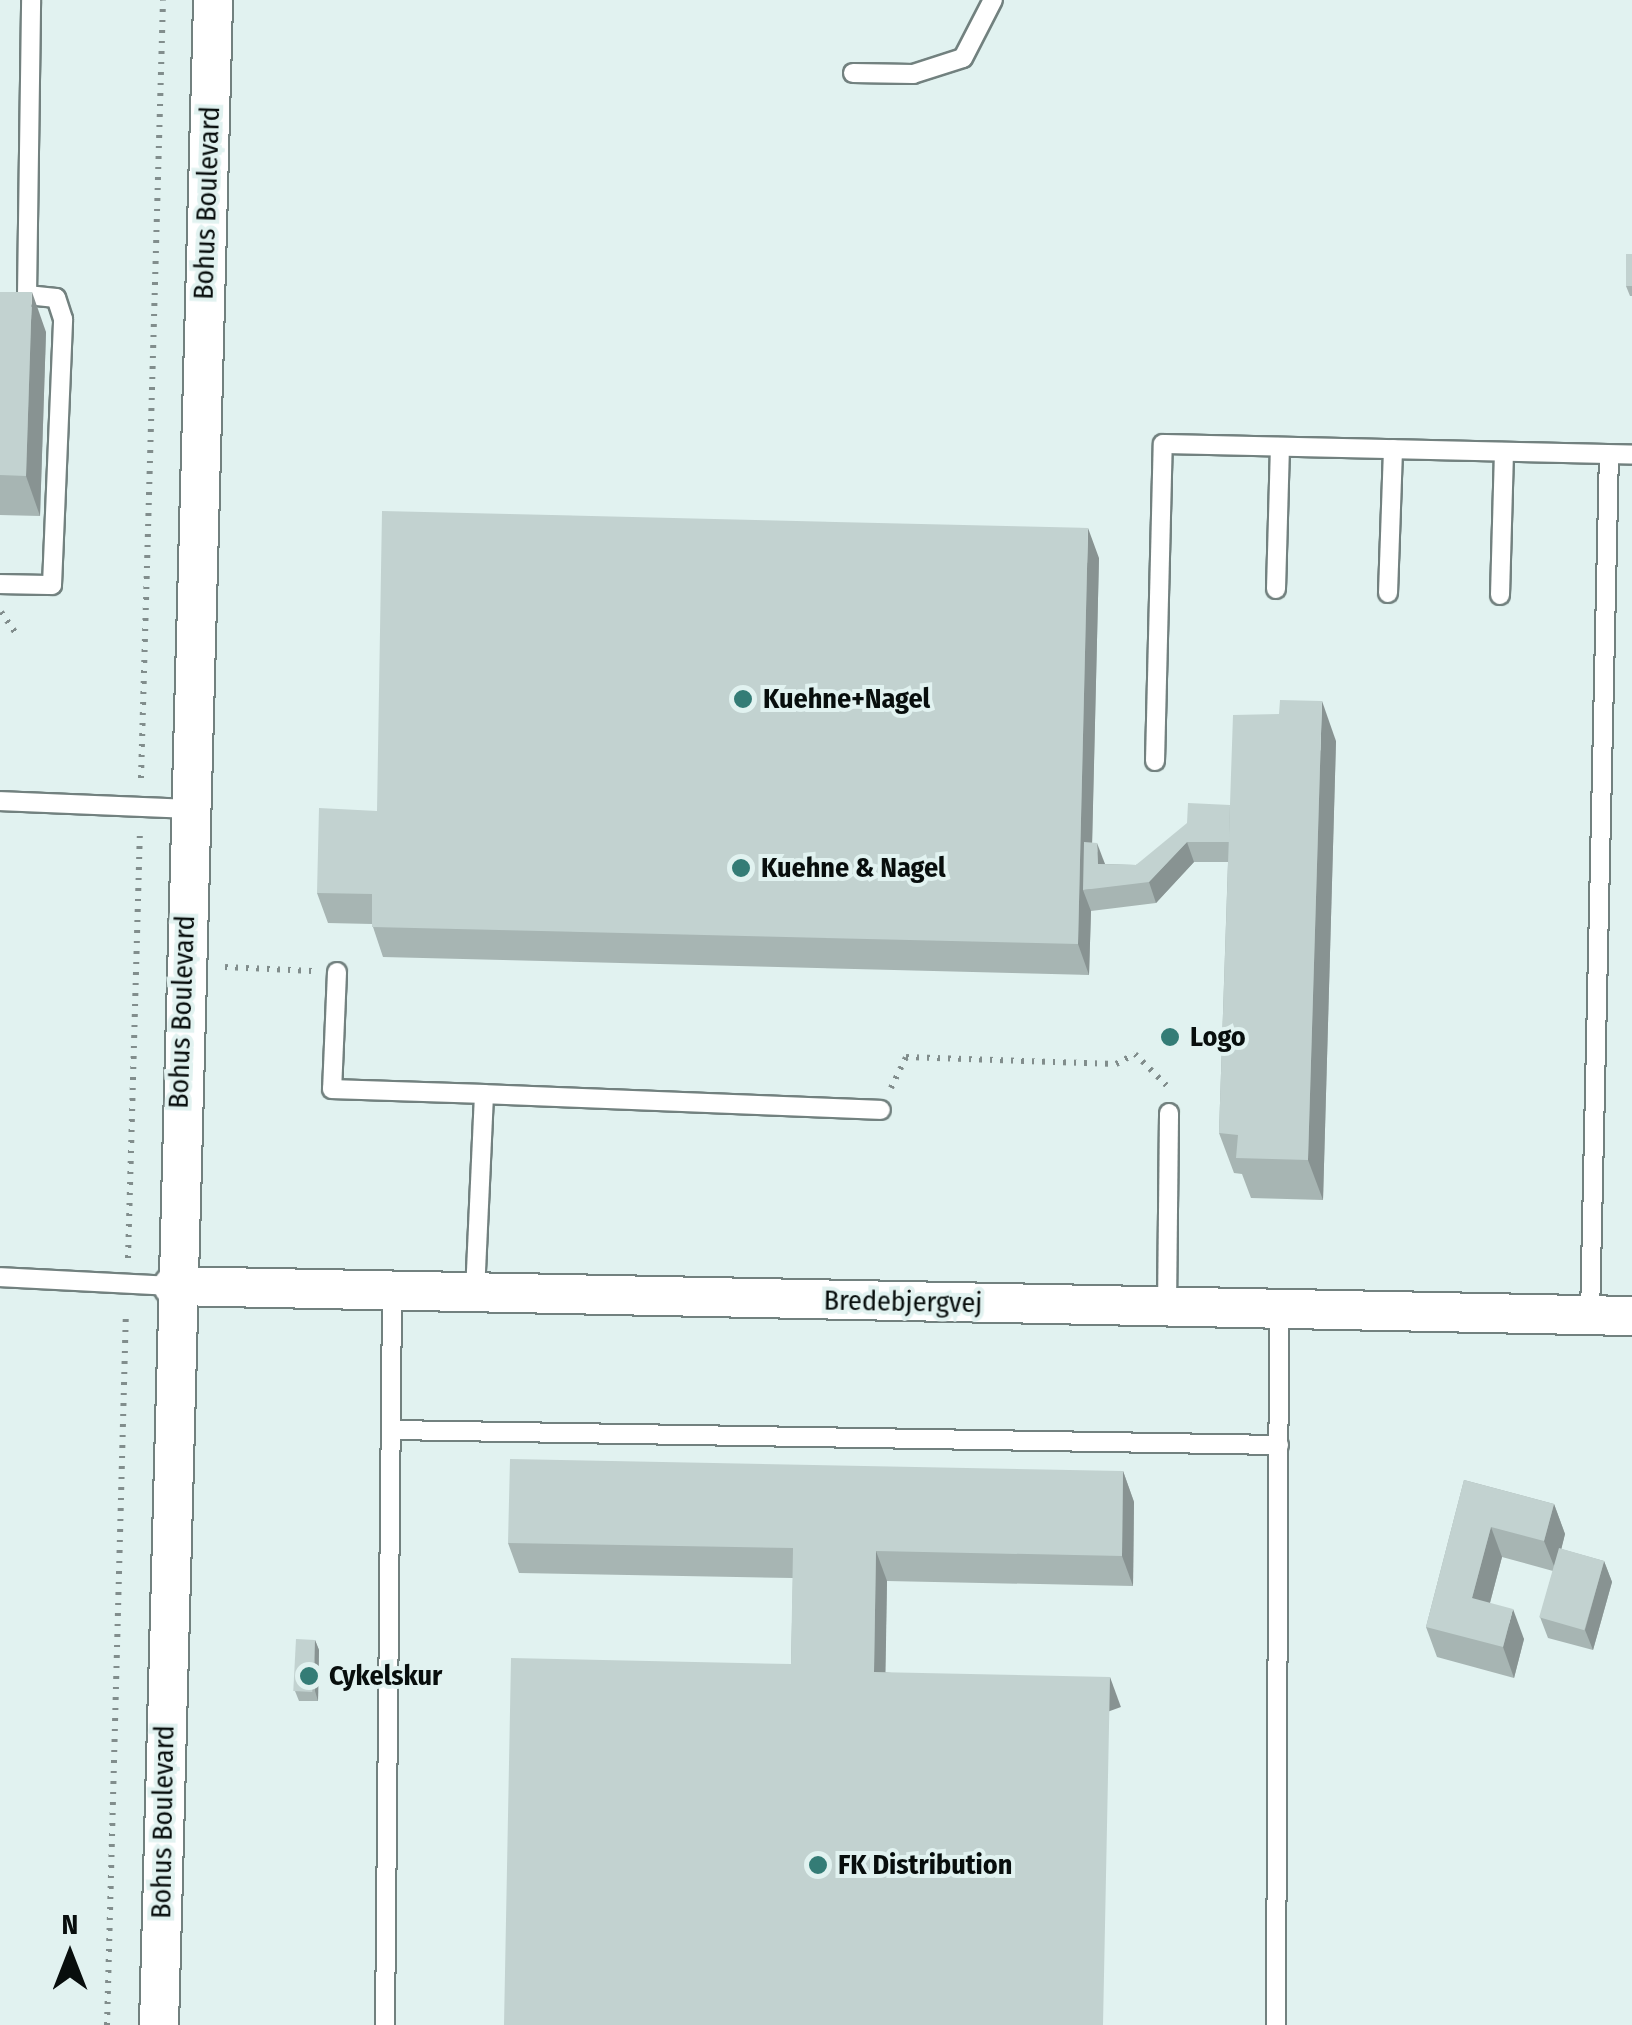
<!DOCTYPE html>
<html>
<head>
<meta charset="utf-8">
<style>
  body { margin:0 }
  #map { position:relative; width:1632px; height:2025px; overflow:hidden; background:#e1f2f0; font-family:"Fira Sans Condensed",sans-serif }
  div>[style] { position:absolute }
  .path>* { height:6px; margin-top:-3px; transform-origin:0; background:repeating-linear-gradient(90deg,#818d8c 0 2.5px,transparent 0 10.5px) }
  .roads { filter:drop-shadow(2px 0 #72817f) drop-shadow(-2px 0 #72817f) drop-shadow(0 2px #72817f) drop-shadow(0 -2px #72817f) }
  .service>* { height:18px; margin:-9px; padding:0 9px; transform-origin:9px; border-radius:9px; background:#fff }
  .minor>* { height:38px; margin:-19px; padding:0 19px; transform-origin:19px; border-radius:19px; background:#fff }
  .wall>* { inset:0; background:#a7b5b3 }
  .shaded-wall>* { inset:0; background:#889392; transform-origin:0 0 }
  .building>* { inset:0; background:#c2d2d0; transform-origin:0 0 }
  .dots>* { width:28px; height:28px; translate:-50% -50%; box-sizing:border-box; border:5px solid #e1f2f0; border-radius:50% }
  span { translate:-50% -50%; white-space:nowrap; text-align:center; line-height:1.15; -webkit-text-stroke:8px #e1f2f0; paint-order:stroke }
  .street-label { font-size:28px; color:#080e0d }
  .poi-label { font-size:28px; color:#080e0d; font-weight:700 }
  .left { translate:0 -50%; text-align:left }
  .north { position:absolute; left:20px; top:1905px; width:100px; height:100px; -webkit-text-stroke:8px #e1f2f0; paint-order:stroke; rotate:0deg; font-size:28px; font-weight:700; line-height:40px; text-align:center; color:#080e0d }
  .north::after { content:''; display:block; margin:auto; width:35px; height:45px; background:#080e0d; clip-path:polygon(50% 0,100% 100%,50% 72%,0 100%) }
</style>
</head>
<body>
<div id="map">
  <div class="path">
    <div style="left:1px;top:612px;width:24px;rotate:55deg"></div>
    <div style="left:141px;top:778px;width:778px;rotate:-88.38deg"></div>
    <div style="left:225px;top:967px;width:87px;rotate:2.6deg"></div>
    <div style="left:891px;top:1088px;width:34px;rotate:-64deg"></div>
    <div style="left:906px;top:1057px;width:210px;rotate:1.9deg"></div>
    <div style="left:1116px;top:1064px;width:21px;rotate:-28deg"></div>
    <div style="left:1135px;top:1054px;width:47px;rotate:45deg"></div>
    <div style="left:128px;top:1258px;width:427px;rotate:-88.4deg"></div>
    <div style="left:107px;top:2025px;width:714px;rotate:-88.48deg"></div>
  </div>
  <div class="roads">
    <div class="service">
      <div style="left:853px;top:73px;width:60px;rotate:1deg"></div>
      <div style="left:913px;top:74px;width:52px;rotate:-17.7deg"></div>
      <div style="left:963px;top:58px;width:65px;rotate:-62.7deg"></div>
      <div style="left:0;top:584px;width:52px;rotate:1.1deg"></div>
      <div style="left:52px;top:585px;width:266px;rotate:-87.6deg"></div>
      <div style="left:63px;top:319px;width:22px;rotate:-108deg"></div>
      <div style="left:56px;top:298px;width:29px;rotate:-174deg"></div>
      <div style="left:27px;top:295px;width:295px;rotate:-89.2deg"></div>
      <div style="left:1276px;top:589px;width:142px;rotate:-88.4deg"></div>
      <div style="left:1388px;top:593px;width:144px;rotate:-88deg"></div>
      <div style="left:1500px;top:595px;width:143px;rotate:-88.4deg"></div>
      <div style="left:1155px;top:761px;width:317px;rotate:-88.6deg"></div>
      <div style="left:1163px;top:444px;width:469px;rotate:1.3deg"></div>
      <div style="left:0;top:801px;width:188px;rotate:2.4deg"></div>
      <div style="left:337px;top:972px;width:117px;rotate:92.4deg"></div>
      <div style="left:332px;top:1089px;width:152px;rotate:1.9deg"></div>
      <div style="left:0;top:1277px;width:173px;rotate:3deg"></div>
      <div style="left:475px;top:1293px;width:199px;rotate:-87.4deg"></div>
      <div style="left:484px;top:1094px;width:397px;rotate:2.3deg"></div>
      <div style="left:1167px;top:1307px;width:194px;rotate:-89.4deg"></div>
      <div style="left:1590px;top:1316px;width:861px;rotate:-88.74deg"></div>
      <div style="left:392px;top:1430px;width:887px;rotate:0.97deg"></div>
      <div style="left:385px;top:2025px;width:734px;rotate:-89.45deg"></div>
      <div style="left:1276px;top:2025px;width:715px;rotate:-89.76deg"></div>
    </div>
    <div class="minor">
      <div style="left:173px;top:1286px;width:1459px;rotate:1.18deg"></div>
      <div style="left:159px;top:2025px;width:2026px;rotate:-88.47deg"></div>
    </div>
  </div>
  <div class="wall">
    <div style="clip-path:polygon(1632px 254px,1632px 296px,1630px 296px,1626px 286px)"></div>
    <div style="clip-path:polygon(0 292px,46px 332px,40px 516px,0 515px)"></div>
    <div style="clip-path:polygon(1099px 558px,1092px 843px,1105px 864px,1136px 865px,1336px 741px,1323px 1200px,1251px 1198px,1242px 1174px,1234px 1173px,1219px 1133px,1228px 862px,1194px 862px,1156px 903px,1091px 911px,1089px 975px,383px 957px,372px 924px,328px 923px,317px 893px)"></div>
    <div style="clip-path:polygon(1123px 1471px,1134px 1502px,1133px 1586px,887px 1581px,885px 1672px,1121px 1707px,791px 1664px,793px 1578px,519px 1573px,508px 1543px)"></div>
    <div style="clip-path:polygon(1464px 1480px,1554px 1504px,1565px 1534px,1561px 1549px,1604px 1561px,1612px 1582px,1593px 1650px,1548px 1638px,1540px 1617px,1553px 1571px,1502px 1557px,1490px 1603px,1524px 1639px,1514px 1678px,1437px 1657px,1426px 1627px)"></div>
    <div style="clip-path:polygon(315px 1640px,319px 1650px,318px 1701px,299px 1701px,295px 1691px)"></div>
  </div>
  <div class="shaded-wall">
    <div style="clip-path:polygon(32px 292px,46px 332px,40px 516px,26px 476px)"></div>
    <div style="clip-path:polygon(1088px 528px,1099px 558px,1091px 889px,1083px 890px,1091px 911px,1089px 975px,1078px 944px)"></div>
    <div style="clip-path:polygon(1322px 701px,1336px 741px,1323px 1200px,1308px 1160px)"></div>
    <div style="clip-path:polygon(1187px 842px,1194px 862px,1156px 903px,1149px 882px)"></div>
    <div style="clip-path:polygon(1097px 843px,1105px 864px,1098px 864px)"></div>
    <div style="clip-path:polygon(1123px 1471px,1134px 1502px,1133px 1586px,1122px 1556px)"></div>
    <div style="clip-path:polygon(1554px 1504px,1565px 1534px,1556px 1571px,1544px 1541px)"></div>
    <div style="clip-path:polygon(1491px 1527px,1502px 1557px,1483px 1629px,1472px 1598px)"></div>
    <div style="clip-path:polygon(876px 1551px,887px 1581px,885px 1703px,874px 1672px)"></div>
    <div style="clip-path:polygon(1604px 1561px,1612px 1582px,1593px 1650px,1585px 1630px)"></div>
    <div style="clip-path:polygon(1513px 1609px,1524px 1639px,1514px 1678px,1503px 1647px)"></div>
    <div style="clip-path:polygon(315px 1640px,319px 1650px,318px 1701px,315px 1691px)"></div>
    <div style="left:1110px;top:1677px;width:32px;height:348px;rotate:70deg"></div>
  </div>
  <div class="building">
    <div style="left:1626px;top:254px;width:6px;height:32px"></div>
    <div style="clip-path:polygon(0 292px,32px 292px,26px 476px,0 475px)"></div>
    <div style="clip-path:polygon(382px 511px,1088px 528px,1078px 944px,372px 927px,372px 894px,317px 893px,319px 808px,377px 811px)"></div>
    <div style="clip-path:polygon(1280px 700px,1322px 701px,1308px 1160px,1236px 1158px,1238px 1135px,1219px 1133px,1233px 715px,1279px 714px)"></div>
    <div style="clip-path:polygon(1188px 803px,1230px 805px,1229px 842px,1187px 842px,1149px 882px,1083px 890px,1084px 842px,1097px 843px,1098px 864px,1136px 865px,1187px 823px)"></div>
    <div style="clip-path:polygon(510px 1459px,1123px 1471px,1122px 1556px,876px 1551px,874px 1672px,1110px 1677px,1103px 2025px,504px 2025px,511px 1658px,791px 1664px,793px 1548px,508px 1543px)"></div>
    <div style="clip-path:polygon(1464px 1480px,1554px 1504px,1544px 1541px,1491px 1527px,1472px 1598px,1513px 1609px,1503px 1647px,1426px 1627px)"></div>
    <div style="left:1559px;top:1548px;width:47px;height:72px;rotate:16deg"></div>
    <div style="left:296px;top:1639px;width:19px;height:52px;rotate:3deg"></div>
  </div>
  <div class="dots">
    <div style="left:743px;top:699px;background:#347c76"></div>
    <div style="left:741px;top:868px;background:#347c76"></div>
    <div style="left:1170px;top:1037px;background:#347c76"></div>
    <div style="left:309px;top:1676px;background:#347c76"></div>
    <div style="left:818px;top:1865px;background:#347c76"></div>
  </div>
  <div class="street-label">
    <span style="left:207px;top:203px;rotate:-88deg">Bohus Boulevard</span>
    <span style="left:182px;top:1012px;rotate:-88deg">Bohus Boulevard</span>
    <span style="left:903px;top:1302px;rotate:1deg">Bredebjergvej</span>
    <span style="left:163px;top:1822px;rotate:-89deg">Bohus Boulevard</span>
  </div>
  <div class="poi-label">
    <span class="left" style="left:763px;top:699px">Kuehne+Nagel</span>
    <span class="left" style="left:761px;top:868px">Kuehne &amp; Nagel</span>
    <span class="left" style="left:1190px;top:1037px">Logo</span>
    <span class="left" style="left:329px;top:1676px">Cykelskur</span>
    <span class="left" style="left:838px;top:1865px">FK Distribution</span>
  </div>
  <div class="north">N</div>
</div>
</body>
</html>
